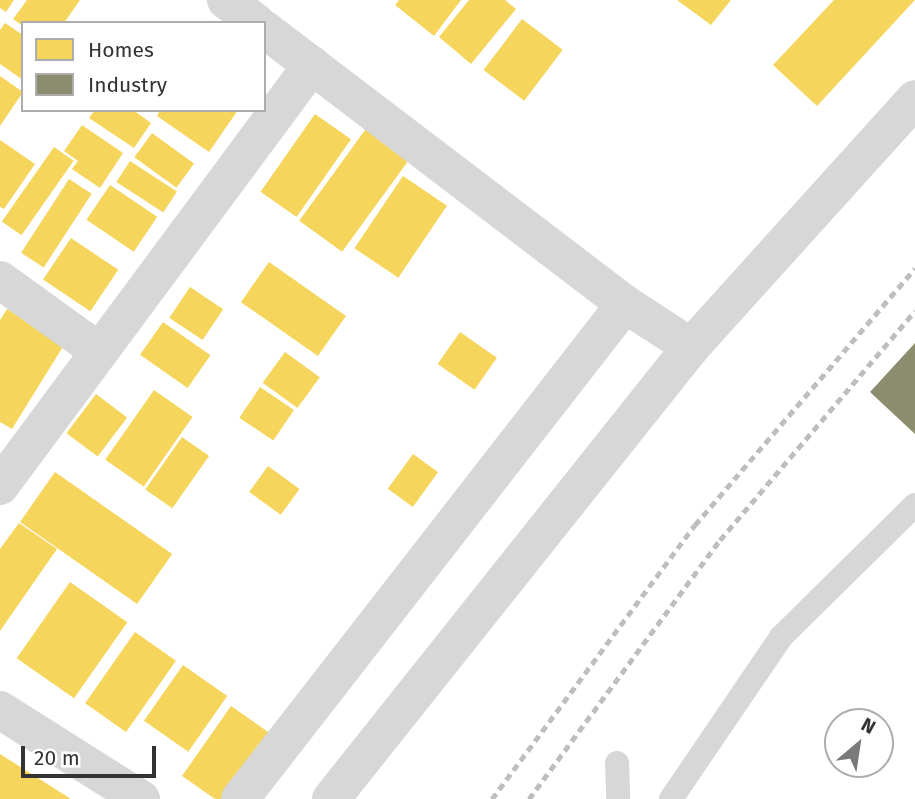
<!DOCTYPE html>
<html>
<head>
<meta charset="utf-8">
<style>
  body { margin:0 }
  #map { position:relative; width:915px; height:799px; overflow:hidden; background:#fff; font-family:"Fira Sans",sans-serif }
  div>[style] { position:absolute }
  .homes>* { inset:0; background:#f6d55c; transform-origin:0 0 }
  .industry>* { inset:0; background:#8c8c6e }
  .service>* { height:24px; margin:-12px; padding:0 12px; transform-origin:12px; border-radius:12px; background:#d7d7d7 }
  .minor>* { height:38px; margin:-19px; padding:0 19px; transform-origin:19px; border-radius:19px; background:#d7d7d7 }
  .rail>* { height:5px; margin-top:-2.5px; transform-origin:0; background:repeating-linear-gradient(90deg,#bebebe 0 7px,transparent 0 12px) }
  span { translate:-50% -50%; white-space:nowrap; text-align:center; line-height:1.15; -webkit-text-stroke:7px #fff; paint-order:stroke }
  .legend { position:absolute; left:21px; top:21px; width:245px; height:91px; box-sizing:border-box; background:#fff; border:2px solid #adadad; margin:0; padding:9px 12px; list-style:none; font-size:21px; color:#333 }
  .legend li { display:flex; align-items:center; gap:14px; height:35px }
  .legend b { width:35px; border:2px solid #adadad }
  .north { position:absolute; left:824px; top:708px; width:70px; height:70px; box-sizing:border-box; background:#fff; border:2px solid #adadad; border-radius:50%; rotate:29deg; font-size:19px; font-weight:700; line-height:28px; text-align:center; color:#333 }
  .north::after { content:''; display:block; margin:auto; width:24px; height:32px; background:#7a7a7a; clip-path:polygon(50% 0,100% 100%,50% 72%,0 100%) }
  .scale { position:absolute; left:21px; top:746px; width:135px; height:32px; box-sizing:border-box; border:4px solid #333; border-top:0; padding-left:9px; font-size:21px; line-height:24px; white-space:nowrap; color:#333; -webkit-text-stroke:5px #fff; paint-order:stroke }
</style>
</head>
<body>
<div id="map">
  <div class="homes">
    <div style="clip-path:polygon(0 0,14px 0,6px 12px,0 8px)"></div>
    <div style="clip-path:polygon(27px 0,80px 0,64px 23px,23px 26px,13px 19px)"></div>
    <div style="clip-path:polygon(399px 0,461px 0,434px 36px,395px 5px)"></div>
    <div style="clip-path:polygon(469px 0,505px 0,516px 9px,471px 64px,439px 37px)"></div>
    <div style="clip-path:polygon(677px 0,731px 0,711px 25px)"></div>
    <div style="clip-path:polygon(834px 0,915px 0,817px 106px,773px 65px)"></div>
    <div style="left:522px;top:19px;width:51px;height:64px;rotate:37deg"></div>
    <div style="clip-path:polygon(5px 23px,23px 35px,23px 80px,0 64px,0 30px)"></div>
    <div style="clip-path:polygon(0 76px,23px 92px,0 126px)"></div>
    <div style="clip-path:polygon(95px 110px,133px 110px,151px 123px,134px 148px,89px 118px)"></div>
    <div style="clip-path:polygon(160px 110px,238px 110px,209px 152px,157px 116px)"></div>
    <div style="left:315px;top:114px;width:44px;height:95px;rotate:35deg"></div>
    <div style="clip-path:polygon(82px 125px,123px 153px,100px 188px,72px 169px,78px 161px,64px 151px)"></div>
    <div style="left:368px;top:126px;width:53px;height:117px;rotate:36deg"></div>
    <div style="left:152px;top:133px;width:52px;height:30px;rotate:36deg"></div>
    <div style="clip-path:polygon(0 140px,35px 164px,4px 209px,0 207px)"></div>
    <div style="left:54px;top:147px;width:24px;height:91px;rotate:35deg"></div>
    <div style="left:130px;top:161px;width:56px;height:25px;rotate:33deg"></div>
    <div style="left:403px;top:176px;width:53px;height:87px;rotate:34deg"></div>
    <div style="left:69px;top:179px;width:27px;height:88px;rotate:33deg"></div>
    <div style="left:110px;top:185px;width:57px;height:42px;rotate:34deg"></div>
    <div style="left:71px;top:238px;width:57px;height:50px;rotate:34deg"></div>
    <div style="left:269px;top:262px;width:94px;height:49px;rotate:35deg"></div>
    <div style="left:190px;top:287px;width:40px;height:37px;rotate:34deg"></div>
    <div style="clip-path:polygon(7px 309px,64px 345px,12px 429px,0 422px,0 320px)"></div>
    <div style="left:163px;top:322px;width:58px;height:40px;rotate:35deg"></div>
    <div style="left:460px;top:332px;width:45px;height:39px;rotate:35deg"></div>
    <div style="left:285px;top:352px;width:43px;height:38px;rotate:36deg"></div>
    <div style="left:260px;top:387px;width:41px;height:37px;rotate:34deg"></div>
    <div style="left:154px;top:390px;width:47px;height:85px;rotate:35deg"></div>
    <div style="left:96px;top:394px;width:39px;height:49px;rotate:37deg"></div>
    <div style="left:182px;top:437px;width:33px;height:64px;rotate:35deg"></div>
    <div style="left:413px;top:454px;width:31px;height:43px;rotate:36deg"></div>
    <div style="left:268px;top:466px;width:39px;height:32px;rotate:36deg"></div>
    <div style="left:55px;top:472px;width:143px;height:61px;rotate:35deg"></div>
    <div style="clip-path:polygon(19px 523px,57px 549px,0 631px,0 549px)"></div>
    <div style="left:70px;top:582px;width:70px;height:93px;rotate:35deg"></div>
    <div style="left:135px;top:632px;width:50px;height:87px;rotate:35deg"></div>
    <div style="left:183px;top:665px;width:54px;height:68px;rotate:35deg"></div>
    <div style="clip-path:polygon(231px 706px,271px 734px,226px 799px,215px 799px,182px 776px)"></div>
    <div style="clip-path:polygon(0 754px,71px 799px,0 799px)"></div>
  </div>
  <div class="industry">
    <div style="clip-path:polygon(915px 343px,915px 434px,870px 392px)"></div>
  </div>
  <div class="service">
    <div style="left:617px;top:763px;width:36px;rotate:88deg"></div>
    <div style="left:671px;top:799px;width:196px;rotate:-55.8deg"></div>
    <div style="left:781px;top:637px;width:188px;rotate:-44.6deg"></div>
  </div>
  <div class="minor">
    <div style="left:226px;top:0;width:38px;rotate:37deg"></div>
    <div style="left:264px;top:29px;width:454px;rotate:37.3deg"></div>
    <div style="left:625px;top:304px;width:79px;rotate:33.1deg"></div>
    <div style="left:0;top:280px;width:120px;rotate:35.8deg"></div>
    <div style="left:0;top:486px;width:524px;rotate:-53.46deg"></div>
    <div style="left:0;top:710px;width:167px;rotate:32.3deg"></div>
    <div style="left:240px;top:799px;width:627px;rotate:-52.13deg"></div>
    <div style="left:331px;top:799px;width:578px;rotate:-51.46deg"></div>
    <div style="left:691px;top:347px;width:334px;rotate:-47.9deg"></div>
  </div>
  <div class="rail">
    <div style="left:492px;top:799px;width:341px;rotate:-53.5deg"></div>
    <div style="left:695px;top:525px;width:338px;rotate:-49.4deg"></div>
    <div style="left:529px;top:799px;width:322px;rotate:-53.6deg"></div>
    <div style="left:720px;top:540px;width:301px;rotate:-49.6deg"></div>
  </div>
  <ul class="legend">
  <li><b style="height:19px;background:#f6d55c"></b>Homes</li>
  <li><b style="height:19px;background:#8c8c6e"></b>Industry</li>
  </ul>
  <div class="north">N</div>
  <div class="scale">20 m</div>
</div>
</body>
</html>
